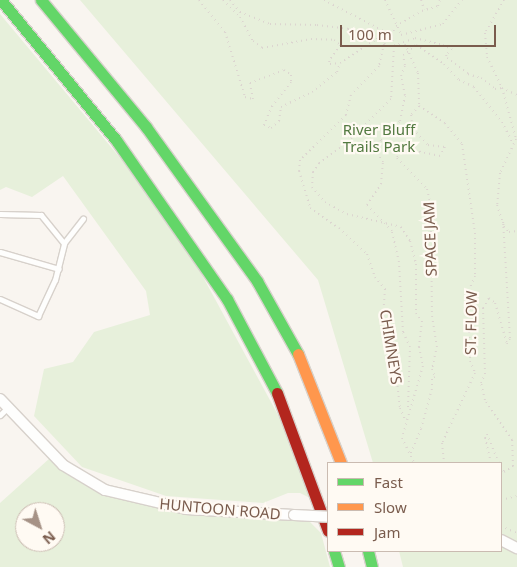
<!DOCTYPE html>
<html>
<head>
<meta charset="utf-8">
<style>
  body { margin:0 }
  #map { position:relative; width:517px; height:567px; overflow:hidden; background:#f9f5f0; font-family:"Noto Sans",sans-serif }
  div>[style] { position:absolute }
  .green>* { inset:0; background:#e7f0db }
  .path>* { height:2px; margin-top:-1px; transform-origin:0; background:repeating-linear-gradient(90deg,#dcd5d0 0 1px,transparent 0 5px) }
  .roads { filter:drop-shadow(1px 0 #d7d1cb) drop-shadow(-1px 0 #d7d1cb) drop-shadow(0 1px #d7d1cb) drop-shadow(0 -1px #d7d1cb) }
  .lane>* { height:5px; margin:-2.5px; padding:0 2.5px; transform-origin:2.5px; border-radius:2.5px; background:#fefefd }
  .street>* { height:10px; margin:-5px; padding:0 5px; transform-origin:5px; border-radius:5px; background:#fefefd }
  .fast>* { height:11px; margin:-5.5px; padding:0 5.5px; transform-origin:5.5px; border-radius:5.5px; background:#63d668 }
  .slow>* { height:11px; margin:-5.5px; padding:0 5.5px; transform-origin:5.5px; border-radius:5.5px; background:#ff974d }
  .jam>* { height:11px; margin:-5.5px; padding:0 5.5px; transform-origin:5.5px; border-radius:5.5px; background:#b3261e }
  .bridges { filter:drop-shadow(1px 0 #d7d1cb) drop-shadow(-1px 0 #d7d1cb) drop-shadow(0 1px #d7d1cb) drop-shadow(0 -1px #d7d1cb) }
  .street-bridge>* { height:10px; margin:-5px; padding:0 5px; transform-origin:5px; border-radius:5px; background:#fefefd }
  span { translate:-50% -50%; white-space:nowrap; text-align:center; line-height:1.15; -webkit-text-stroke:4.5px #fffaf3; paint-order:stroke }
  .park-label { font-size:15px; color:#537a41 }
  .street-label { font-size:15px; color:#7a5c4d }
  .legend { position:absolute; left:327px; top:462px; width:175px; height:90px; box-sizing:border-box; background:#fffaf3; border:1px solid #cabbb1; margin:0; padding:6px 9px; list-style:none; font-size:15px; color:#7a5c4d }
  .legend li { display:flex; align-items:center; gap:10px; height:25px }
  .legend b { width:25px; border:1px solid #cabbb1 }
  .north { position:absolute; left:15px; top:502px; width:50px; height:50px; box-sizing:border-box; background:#fffaf3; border:1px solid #cabbb1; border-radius:50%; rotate:140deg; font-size:14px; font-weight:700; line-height:20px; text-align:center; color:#7a5c4d }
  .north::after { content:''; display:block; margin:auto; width:18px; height:22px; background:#a69286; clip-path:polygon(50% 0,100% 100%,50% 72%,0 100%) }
  .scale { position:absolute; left:340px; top:25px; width:156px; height:22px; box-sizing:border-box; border:2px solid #7a5c4d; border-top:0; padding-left:6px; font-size:15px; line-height:18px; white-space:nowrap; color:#7a5c4d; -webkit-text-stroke:4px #fffaf3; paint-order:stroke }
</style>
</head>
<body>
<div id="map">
  <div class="green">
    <div style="clip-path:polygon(80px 0,517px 0,517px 567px,403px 567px,399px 551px,501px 551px,501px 463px,373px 463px,318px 280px)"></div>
    <div style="clip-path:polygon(0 14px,121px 159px,196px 264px,284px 426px,312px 499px,300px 493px,288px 493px,263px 503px,166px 496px,82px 467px,34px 416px,44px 369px,73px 362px,94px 332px,150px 315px,146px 291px,63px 176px,32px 197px,6px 187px,0 190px)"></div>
    <div style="clip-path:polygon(evenodd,50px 458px,75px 479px,113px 497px,188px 514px,310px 522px,321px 533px,330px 567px,0 567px,0 503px,50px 458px,25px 512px,55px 512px,55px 542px,25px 542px,25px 512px)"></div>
  </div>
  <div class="path">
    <div style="left:199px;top:0;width:41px;rotate:50.9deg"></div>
    <div style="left:225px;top:32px;width:68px;rotate:72.9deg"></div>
    <div style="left:245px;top:97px;width:8px;rotate:14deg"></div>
    <div style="left:253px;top:99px;width:16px;rotate:-101deg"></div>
    <div style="left:250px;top:83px;width:36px;rotate:-21deg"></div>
    <div style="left:284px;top:70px;width:9px;rotate:36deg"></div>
    <div style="left:291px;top:75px;width:7px;rotate:90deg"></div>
    <div style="left:291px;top:82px;width:31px;rotate:128deg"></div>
    <div style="left:272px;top:106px;width:21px;rotate:113deg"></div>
    <div style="left:264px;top:125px;width:8px;rotate:23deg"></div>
    <div style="left:271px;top:128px;width:11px;rotate:-41deg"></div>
    <div style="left:279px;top:121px;width:14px;rotate:-82deg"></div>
    <div style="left:281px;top:107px;width:34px;rotate:-26deg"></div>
    <div style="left:312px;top:92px;width:32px;rotate:-39deg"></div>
    <div style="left:337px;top:72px;width:9px;rotate:-72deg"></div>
    <div style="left:223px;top:0;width:24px;rotate:45deg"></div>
    <div style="left:240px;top:17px;width:27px;rotate:62deg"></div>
    <div style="left:253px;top:41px;width:11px;rotate:38deg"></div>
    <div style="left:262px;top:48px;width:50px;rotate:-10.4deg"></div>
    <div style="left:311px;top:39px;width:23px;rotate:2deg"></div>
    <div style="left:334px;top:40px;width:8px;rotate:40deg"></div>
    <div style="left:340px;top:45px;width:19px;rotate:125deg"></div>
    <div style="left:329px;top:61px;width:3px;rotate:72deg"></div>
    <div style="left:330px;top:64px;width:10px;rotate:-6deg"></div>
    <div style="left:340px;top:63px;width:45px;rotate:-33.3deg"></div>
    <div style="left:230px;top:0;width:16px;rotate:50deg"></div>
    <div style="left:240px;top:12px;width:32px;rotate:22deg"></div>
    <div style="left:270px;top:24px;width:47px;rotate:1.2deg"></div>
    <div style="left:317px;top:25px;width:31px;rotate:7deg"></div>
    <div style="left:348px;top:29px;width:34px;rotate:17deg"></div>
    <div style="left:381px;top:39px;width:11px;rotate:-22deg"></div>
    <div style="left:391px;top:35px;width:11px;rotate:128deg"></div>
    <div style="left:384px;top:44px;width:23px;rotate:103deg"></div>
    <div style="left:379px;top:66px;width:40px;rotate:134deg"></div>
    <div style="left:351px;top:95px;width:21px;rotate:104deg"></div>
    <div style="left:346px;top:115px;width:64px;rotate:135.6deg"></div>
    <div style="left:300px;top:160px;width:11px;rotate:95deg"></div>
    <div style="left:299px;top:171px;width:39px;rotate:73deg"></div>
    <div style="left:310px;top:208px;width:35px;rotate:35deg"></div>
    <div style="left:339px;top:228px;width:38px;rotate:43deg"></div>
    <div style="left:367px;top:254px;width:24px;rotate:71deg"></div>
    <div style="left:375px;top:277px;width:16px;rotate:50deg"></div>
    <div style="left:385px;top:289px;width:26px;rotate:94deg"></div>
    <div style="left:383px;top:315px;width:23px;rotate:67deg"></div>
    <div style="left:392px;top:336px;width:72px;rotate:83.7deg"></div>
    <div style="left:400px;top:408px;width:13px;rotate:67deg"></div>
    <div style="left:324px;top:0;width:76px;rotate:27.6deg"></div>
    <div style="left:391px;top:35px;width:11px;rotate:75deg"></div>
    <div style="left:394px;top:46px;width:53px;rotate:93.2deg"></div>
    <div style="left:391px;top:99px;width:66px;rotate:135.6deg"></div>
    <div style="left:344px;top:145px;width:31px;rotate:144deg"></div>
    <div style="left:319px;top:163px;width:11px;rotate:124deg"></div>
    <div style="left:313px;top:172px;width:15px;rotate:94deg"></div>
    <div style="left:312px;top:187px;width:20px;rotate:49deg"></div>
    <div style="left:325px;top:202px;width:25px;rotate:29deg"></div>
    <div style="left:347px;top:214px;width:56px;rotate:13.5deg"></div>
    <div style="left:401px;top:227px;width:17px;rotate:57deg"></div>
    <div style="left:410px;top:241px;width:24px;rotate:75deg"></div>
    <div style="left:416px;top:264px;width:49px;rotate:90deg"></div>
    <div style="left:416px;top:313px;width:10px;rotate:53deg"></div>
    <div style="left:422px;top:321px;width:26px;rotate:97deg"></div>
    <div style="left:419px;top:347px;width:19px;rotate:78deg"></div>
    <div style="left:423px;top:366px;width:75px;rotate:106.3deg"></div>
    <div style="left:402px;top:438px;width:28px;rotate:64deg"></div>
    <div style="left:385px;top:0;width:38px;rotate:65deg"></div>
    <div style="left:401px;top:35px;width:43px;rotate:-14.7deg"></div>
    <div style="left:443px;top:24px;width:31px;rotate:-52deg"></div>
    <div style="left:421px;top:0;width:10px;rotate:73deg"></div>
    <div style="left:504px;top:0;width:38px;rotate:120deg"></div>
    <div style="left:485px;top:33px;width:24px;rotate:85deg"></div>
    <div style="left:487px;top:57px;width:34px;rotate:64deg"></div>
    <div style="left:502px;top:88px;width:17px;rotate:25deg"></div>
    <div style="left:391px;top:35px;width:10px;rotate:-61deg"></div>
    <div style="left:396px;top:26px;width:30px;rotate:-30deg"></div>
    <div style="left:422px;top:11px;width:17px;rotate:-17deg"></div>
    <div style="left:438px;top:6px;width:6px;rotate:-72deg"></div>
    <div style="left:405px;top:44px;width:32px;rotate:66deg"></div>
    <div style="left:418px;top:73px;width:33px;rotate:88deg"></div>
    <div style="left:419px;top:106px;width:12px;rotate:132deg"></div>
    <div style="left:411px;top:115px;width:14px;rotate:82deg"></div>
    <div style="left:413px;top:129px;width:22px;rotate:47deg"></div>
    <div style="left:428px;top:145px;width:17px;rotate:7deg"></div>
    <div style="left:445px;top:147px;width:10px;rotate:119deg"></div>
    <div style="left:440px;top:156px;width:30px;rotate:-168deg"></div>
    <div style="left:411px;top:150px;width:11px;rotate:170deg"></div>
    <div style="left:400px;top:152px;width:7px;rotate:117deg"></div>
    <div style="left:397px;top:158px;width:43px;rotate:45.9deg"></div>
    <div style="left:427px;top:189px;width:17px;rotate:77deg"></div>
    <div style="left:431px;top:206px;width:110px;rotate:89.5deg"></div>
    <div style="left:432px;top:316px;width:30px;rotate:81deg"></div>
    <div style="left:437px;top:346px;width:24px;rotate:102deg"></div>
    <div style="left:432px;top:369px;width:9px;rotate:69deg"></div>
    <div style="left:435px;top:377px;width:4px;rotate:146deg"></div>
    <div style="left:432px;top:379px;width:10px;rotate:90deg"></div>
    <div style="left:432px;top:389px;width:41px;rotate:105.4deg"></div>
    <div style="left:421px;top:429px;width:28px;rotate:113deg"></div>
    <div style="left:394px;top:46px;width:22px;rotate:-21deg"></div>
    <div style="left:415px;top:38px;width:29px;rotate:14deg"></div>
    <div style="left:443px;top:45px;width:10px;rotate:24deg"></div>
    <div style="left:452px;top:49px;width:8px;rotate:135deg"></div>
    <div style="left:446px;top:55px;width:3px;rotate:72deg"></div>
    <div style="left:447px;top:58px;width:26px;rotate:37deg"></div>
    <div style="left:468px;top:74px;width:14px;rotate:17deg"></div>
    <div style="left:481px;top:78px;width:18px;rotate:38deg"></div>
    <div style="left:495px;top:89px;width:7px;rotate:-8deg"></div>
    <div style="left:502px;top:88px;width:53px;rotate:74.6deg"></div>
    <div style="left:516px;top:139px;width:38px;rotate:115deg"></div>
    <div style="left:500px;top:173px;width:32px;rotate:95deg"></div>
    <div style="left:497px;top:205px;width:22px;rotate:72deg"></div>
    <div style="left:504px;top:226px;width:8px;rotate:50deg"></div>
    <div style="left:509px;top:232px;width:8px;rotate:-7deg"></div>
    <div style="left:419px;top:106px;width:31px;rotate:33deg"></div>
    <div style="left:445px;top:123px;width:27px;rotate:51deg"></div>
    <div style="left:462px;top:144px;width:90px;rotate:81.7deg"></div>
    <div style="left:475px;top:233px;width:43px;rotate:90deg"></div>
    <div style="left:475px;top:276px;width:15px;rotate:113deg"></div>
    <div style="left:469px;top:290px;width:14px;rotate:90deg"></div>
    <div style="left:469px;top:304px;width:14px;rotate:69deg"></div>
    <div style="left:474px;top:317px;width:11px;rotate:117deg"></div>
    <div style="left:469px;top:327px;width:34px;rotate:88deg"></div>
    <div style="left:470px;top:361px;width:13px;rotate:67deg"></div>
    <div style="left:475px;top:373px;width:77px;rotate:115.2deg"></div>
    <div style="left:442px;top:443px;width:20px;rotate:84deg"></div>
    <div style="left:408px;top:407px;width:60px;rotate:-88.1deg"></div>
    <div style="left:410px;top:347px;width:17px;rotate:-115deg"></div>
    <div style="left:403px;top:332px;width:70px;rotate:-93.3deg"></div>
    <div style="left:399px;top:262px;width:32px;rotate:-103deg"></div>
    <div style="left:392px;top:231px;width:36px;rotate:-134deg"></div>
    <div style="left:367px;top:205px;width:25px;rotate:-56deg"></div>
    <div style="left:381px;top:184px;width:22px;rotate:-85deg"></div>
    <div style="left:383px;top:162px;width:14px;rotate:-120deg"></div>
    <div style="left:376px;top:150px;width:11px;rotate:-63deg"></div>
    <div style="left:381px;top:140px;width:27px;rotate:-45deg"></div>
    <div style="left:400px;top:121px;width:26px;rotate:-79deg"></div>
    <div style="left:405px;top:95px;width:19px;rotate:-102deg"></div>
    <div style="left:401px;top:76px;width:12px;rotate:-70deg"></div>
    <div style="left:405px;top:65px;width:10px;rotate:-101deg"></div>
    <div style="left:403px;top:55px;width:16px;rotate:-38deg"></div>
    <div style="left:416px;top:45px;width:34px;rotate:34deg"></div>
    <div style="left:444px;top:64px;width:22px;rotate:47deg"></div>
    <div style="left:459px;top:80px;width:17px;rotate:25deg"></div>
    <div style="left:474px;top:87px;width:45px;rotate:51.3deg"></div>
    <div style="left:502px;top:122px;width:25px;rotate:63deg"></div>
    <div style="left:491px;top:463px;width:26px;rotate:-103deg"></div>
    <div style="left:485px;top:438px;width:4px;rotate:-63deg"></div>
    <div style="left:487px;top:434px;width:31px;rotate:68deg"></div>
    <div style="left:501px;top:466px;width:7px;rotate:63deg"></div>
    <div style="left:504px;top:472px;width:11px;rotate:-34deg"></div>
    <div style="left:513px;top:466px;width:26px;rotate:-92deg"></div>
    <div style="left:512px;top:440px;width:48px;rotate:-124deg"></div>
    <div style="left:485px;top:400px;width:17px;rotate:-103deg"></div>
    <div style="left:481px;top:383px;width:10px;rotate:-66deg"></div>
    <div style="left:485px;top:374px;width:66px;rotate:-91.7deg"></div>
    <div style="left:483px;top:308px;width:12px;rotate:-59deg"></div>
    <div style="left:489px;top:298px;width:8px;rotate:40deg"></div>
    <div style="left:495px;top:303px;width:43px;rotate:73.7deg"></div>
    <div style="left:507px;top:344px;width:7px;rotate:-63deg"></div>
    <div style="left:510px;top:338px;width:117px;rotate:-93.4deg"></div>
    <div style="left:501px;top:500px;width:16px;rotate:-14deg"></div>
    <div style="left:501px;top:526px;width:17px;rotate:24deg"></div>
  </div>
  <div class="roads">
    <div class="lane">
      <div style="left:0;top:214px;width:41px;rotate:1.4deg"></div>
      <div style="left:41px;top:215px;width:36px;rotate:51deg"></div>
      <div style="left:0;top:252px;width:61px;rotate:16.1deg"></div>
      <div style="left:0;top:299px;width:42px;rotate:24.1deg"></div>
      <div style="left:38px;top:316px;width:40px;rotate:-65deg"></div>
      <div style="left:55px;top:280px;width:38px;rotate:-76deg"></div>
      <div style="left:64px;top:243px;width:31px;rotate:-52deg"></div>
      <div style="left:0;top:415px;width:10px;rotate:-45deg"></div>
    </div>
    <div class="street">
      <div style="left:0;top:399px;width:91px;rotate:46.3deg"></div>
      <div style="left:63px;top:465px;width:49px;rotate:30.8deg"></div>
      <div style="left:105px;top:490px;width:83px;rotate:13.2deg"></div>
      <div style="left:186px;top:509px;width:108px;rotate:3.2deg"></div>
      <div style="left:501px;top:540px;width:18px;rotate:27deg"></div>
    </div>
    <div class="fast">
      <div style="left:1px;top:0;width:181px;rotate:50.6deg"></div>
      <div style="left:116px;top:140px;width:194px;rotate:55.1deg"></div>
      <div style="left:227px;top:299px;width:106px;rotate:62deg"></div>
      <div style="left:41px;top:0;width:165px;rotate:50.4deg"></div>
      <div style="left:146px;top:127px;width:190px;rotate:54.2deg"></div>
      <div style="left:257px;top:281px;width:84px;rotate:60.7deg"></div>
      <div style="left:334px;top:551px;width:17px;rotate:73deg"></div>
      <div style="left:368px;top:551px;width:16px;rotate:76deg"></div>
    </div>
    <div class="slow">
      <div style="left:298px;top:354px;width:117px;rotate:68.5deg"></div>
    </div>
    <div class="jam">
      <div style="left:277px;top:393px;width:147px;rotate:69.7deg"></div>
    </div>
  </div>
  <div class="bridges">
    <div class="street-bridge">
      <div style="left:294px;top:515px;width:34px;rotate:3deg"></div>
    </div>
  </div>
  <div class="park-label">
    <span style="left:379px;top:138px">River Bluff<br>Trails Park</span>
  </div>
  <div class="street-label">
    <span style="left:430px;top:239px;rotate:-92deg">SPACE JAM</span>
    <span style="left:471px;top:323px;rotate:-89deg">ST. FLOW</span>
    <span style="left:391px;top:347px;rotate:81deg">CHIMNEYS</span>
    <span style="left:220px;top:509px;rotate:5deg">HUNTOON ROAD</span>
  </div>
  <ul class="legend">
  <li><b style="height:6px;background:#63d668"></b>Fast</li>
  <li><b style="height:6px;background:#ff974d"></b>Slow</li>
  <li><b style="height:6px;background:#b3261e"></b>Jam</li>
  </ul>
  <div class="north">N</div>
  <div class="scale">100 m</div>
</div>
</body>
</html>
